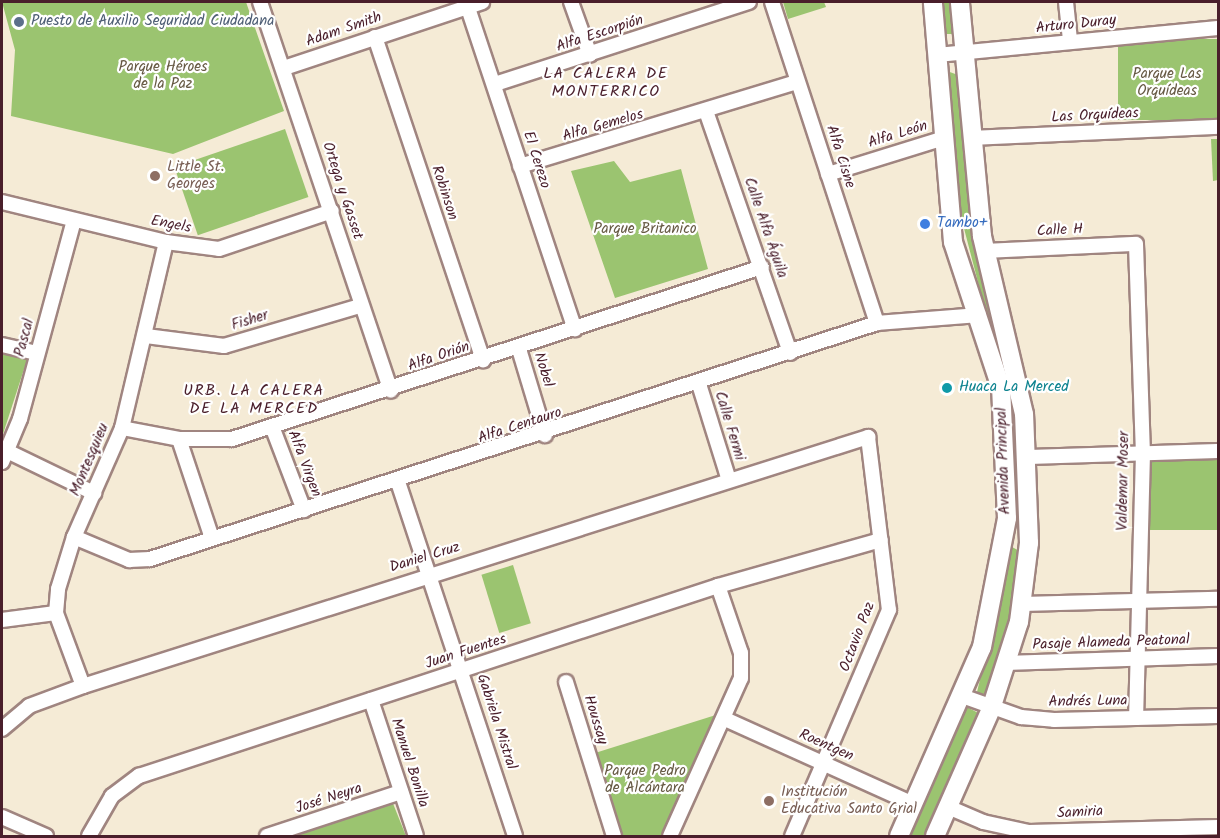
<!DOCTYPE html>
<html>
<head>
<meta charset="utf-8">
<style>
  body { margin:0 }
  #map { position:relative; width:1220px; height:838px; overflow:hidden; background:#f5ebd6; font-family:Kalam,sans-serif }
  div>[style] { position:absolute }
  .green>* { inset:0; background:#9bc470; transform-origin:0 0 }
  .roads { filter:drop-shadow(2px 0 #a08580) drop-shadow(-2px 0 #a08580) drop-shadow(0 2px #a08580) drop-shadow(0 -2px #a08580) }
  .street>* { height:14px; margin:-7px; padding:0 7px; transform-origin:7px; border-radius:7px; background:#fff }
  .secondary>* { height:18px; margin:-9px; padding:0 9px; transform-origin:9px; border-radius:9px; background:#fff }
  .dots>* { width:16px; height:16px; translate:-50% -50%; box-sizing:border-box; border:3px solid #fff; border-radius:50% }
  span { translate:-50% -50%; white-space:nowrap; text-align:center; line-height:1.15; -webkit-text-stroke:4.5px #fff; paint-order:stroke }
  .service-label { font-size:15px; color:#4e5e75 }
  .left { translate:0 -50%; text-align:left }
  .street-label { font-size:15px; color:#4a1f2b }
  .park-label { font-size:15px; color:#665943 }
  .education-label { font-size:15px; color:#785e54 }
  .shop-label { font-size:15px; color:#366cbe }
  .culture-label { font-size:15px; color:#0d838f }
  .neighbourhood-label { font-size:16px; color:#4a1f2b; letter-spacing:1.5px }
  .frame { position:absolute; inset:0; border:3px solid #4a1f2b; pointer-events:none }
</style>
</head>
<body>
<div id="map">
  <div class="green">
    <div style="clip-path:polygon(2px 2px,246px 2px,284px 111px,173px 154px,11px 116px,15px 50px)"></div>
    <div style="clip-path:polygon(783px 2px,824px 2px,826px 7px,788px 19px)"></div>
    <div style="left:941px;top:2px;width:11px;height:32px"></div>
    <div style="left:1218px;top:39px;width:81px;height:100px;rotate:90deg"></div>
    <div style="clip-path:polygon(947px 71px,958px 75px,1021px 414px,1020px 517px,1012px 516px,1011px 409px,960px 213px)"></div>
    <div style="left:285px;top:129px;width:72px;height:117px;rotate:71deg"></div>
    <div style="clip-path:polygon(1211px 139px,1218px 139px,1218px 180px,1213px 181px)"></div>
    <div style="clip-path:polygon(614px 161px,630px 182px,681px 169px,708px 269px,615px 298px,571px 171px)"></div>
    <div style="clip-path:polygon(2px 354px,27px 360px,2px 437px)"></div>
    <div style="left:1218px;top:458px;width:72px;height:68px;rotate:90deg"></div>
    <div style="clip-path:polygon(1012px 547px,1023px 553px,1013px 624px,988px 698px,977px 692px)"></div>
    <div style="left:513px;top:565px;width:61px;height:33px;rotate:73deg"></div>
    <div style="clip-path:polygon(967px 707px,982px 715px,925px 836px,909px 836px)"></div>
    <div style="clip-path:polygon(719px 714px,664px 836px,620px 836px,595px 753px)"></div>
    <div style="clip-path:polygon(392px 801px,406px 836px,291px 836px)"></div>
  </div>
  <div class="roads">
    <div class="street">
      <div style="left:260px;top:2px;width:410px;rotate:71.4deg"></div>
      <div style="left:466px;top:2px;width:345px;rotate:71.6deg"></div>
      <div style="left:571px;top:2px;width:56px;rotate:70.3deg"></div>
      <div style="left:772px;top:2px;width:338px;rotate:71.9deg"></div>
      <div style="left:1066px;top:2px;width:39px;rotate:84deg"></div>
      <div style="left:375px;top:37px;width:341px;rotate:71.5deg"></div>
      <div style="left:937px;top:55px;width:282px;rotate:-5.5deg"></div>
      <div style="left:284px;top:68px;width:209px;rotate:-18.4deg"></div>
      <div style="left:495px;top:84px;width:267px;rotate:-17.9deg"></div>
      <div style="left:707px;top:114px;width:253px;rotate:70.8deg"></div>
      <div style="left:972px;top:138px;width:246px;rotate:-2.6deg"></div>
      <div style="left:520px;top:166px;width:289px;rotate:-16.9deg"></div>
      <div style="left:828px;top:174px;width:121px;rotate:-17.2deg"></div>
      <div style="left:2px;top:202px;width:169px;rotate:13.7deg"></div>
      <div style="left:166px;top:242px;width:53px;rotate:7.5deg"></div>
      <div style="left:219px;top:249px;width:119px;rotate:-18.6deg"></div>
      <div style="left:986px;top:251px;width:150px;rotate:-2.7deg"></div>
      <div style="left:1136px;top:244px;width:209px;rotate:88.1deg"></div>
      <div style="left:1143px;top:453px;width:265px;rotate:91.5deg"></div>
      <div style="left:146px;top:336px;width:79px;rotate:7.3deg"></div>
      <div style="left:224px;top:346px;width:142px;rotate:-16.4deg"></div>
      <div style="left:2px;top:345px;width:36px;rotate:13deg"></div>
      <div style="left:519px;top:349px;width:90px;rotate:73.2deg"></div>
      <div style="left:699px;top:384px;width:97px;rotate:72.7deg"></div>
      <div style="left:122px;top:428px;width:58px;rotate:10.9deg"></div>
      <div style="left:179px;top:439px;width:53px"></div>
      <div style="left:232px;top:439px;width:557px;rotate:-17.98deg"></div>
      <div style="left:273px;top:429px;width:87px;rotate:69.1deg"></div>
      <div style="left:179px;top:439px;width:104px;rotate:71.6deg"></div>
      <div style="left:7px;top:451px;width:97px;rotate:25.8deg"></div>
      <div style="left:1028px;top:457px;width:190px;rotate:-1.8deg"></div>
      <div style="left:2px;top:462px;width:47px;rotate:-67.3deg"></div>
      <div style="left:20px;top:419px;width:206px;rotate:-74.8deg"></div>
      <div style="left:398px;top:482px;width:373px;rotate:71.7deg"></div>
      <div style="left:74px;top:537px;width:60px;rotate:22.7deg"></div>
      <div style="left:129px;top:560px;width:21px;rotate:-3deg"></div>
      <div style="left:150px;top:559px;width:764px;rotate:-17.98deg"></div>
      <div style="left:877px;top:323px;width:102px;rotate:-4.5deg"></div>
      <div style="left:1022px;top:604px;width:196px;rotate:-1.5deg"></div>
      <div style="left:2px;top:620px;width:54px;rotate:-7.4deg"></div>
      <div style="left:1005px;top:663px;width:213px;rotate:-1.9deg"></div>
      <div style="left:566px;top:682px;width:161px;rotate:72.7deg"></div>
      <div style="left:83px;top:686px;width:78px;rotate:-110.3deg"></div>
      <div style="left:56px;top:613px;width:24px;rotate:-85deg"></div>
      <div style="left:58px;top:589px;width:54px;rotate:-72.9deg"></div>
      <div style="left:74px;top:537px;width:119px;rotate:-66.2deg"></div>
      <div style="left:122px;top:428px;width:191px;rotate:-76.7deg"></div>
      <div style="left:962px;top:696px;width:63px;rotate:19.6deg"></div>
      <div style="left:1021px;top:717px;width:33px;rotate:5deg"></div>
      <div style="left:1054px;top:720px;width:164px;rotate:-1.4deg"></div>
      <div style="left:371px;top:700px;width:143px;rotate:71.7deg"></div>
      <div style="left:725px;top:719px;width:206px;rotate:24.3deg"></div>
      <div style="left:2px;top:729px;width:35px;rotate:-40deg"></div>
      <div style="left:29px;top:706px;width:58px;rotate:-20.3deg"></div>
      <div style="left:83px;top:686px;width:824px;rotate:-17.6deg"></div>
      <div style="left:868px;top:437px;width:174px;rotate:83.1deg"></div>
      <div style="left:889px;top:610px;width:246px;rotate:113.2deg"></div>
      <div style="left:948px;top:807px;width:38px;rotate:23deg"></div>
      <div style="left:983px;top:822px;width:47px;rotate:12.3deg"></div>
      <div style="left:1029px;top:832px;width:189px;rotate:-1.5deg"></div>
      <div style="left:2px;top:817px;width:48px;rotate:23.4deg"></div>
      <div style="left:89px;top:836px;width:46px;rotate:-60.1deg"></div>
      <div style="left:112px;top:796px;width:34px;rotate:-37deg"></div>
      <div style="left:139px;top:776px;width:609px;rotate:-18.17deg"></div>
      <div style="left:718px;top:586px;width:169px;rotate:-15.8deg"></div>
      <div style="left:267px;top:836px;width:141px;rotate:-18.2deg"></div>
      <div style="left:670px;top:836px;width:173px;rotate:-65.8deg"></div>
      <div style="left:741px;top:678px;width:25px;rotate:-90deg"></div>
      <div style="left:741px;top:653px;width:71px;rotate:-108.9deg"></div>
    </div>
    <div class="secondary">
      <div style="left:899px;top:836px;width:206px;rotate:-66.3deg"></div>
      <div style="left:982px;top:647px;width:131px;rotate:-79deg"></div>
      <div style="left:1007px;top:518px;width:130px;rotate:-92.6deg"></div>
      <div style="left:1001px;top:388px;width:154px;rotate:-108.2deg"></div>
      <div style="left:953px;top:242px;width:241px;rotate:-94.8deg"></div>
      <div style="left:935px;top:836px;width:139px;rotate:-66.2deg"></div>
      <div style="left:991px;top:709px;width:91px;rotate:-72.2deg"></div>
      <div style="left:1019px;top:622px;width:80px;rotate:-82.8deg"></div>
      <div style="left:1029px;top:543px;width:129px;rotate:-92.2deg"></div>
      <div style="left:1024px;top:414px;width:183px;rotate:-103.3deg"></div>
      <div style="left:982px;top:236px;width:235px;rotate:-95.4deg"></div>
    </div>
  </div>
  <div class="dots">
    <div style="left:19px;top:22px;background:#5c6f8a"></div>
    <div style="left:155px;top:176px;background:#8d6e63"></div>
    <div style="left:925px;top:224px;background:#3f7fe0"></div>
    <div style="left:947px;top:388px;background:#0f9aa8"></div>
    <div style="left:769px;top:801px;background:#8d6e63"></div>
  </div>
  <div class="service-label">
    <span class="left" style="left:31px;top:22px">Puesto de Auxilio Seguridad Ciudadana</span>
  </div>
  <div class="street-label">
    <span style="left:1076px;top:25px;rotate:-6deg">Arturo Duray</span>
    <span style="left:344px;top:30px;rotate:-19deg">Adam Smith</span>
    <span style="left:600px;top:34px;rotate:-18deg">Alfa Escorpión</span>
    <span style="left:1095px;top:116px;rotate:-3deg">Las Orquídeas</span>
    <span style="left:603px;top:126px;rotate:-16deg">Alfa Gemelos</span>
    <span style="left:898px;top:135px;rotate:-17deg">Alfa León</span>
    <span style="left:840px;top:157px;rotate:72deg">Alfa Cisne</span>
    <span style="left:536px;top:160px;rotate:72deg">El Cerezo</span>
    <span style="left:342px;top:191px;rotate:72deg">Ortega y Gasset</span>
    <span style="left:444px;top:193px;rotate:72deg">Robinson</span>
    <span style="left:171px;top:225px;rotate:11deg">Engels</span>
    <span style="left:765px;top:228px;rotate:71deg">Calle Alfa Águila</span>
    <span style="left:1060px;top:231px;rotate:-3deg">Calle H</span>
    <span style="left:250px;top:321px;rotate:-17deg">Fisher</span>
    <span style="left:25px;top:338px;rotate:-75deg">Pascal</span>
    <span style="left:439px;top:357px;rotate:-19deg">Alfa Orión</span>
    <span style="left:543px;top:370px;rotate:73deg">Nobel</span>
    <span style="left:520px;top:426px;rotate:-18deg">Alfa Centauro</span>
    <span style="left:729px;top:426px;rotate:73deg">Calle Fermi</span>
    <span style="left:90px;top:460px;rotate:-67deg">Montesquieu</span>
    <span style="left:1004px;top:461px;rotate:-92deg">Avenida Principal</span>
    <span style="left:304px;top:464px;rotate:69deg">Alfa Virgen</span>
    <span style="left:1124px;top:481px;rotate:-89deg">Valdemar Moser</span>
    <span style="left:425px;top:558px;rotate:-17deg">Daniel Cruz</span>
    <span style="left:858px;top:637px;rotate:-69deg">Octavio Paz</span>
    <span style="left:1111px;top:643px;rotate:-2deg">Pasaje Alameda Peatonal</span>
    <span style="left:466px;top:652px;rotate:-18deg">Juan Fuentes</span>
    <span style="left:1088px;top:702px;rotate:-1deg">Andrés Luna</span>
    <span style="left:595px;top:720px;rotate:73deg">Houssay</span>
    <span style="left:496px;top:722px;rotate:72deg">Gabriela Mistral</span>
    <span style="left:826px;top:746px;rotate:24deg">Roentgen</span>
    <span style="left:409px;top:763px;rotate:72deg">Manuel Bonilla</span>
    <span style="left:329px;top:799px;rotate:-18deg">José Neyra</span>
    <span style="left:1080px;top:813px;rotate:-3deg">Samiria</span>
  </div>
  <div class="park-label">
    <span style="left:163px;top:76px">Parque Héroes<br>de la Paz</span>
    <span style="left:1167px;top:83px">Parque Las<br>Orquídeas</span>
    <span style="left:645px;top:230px">Parque Britanico</span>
    <span style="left:645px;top:780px">Parque Pedro<br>de Alcántara</span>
  </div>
  <div class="education-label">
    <span class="left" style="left:167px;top:176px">Little St.<br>Georges</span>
    <span class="left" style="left:781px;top:801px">Institución<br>Educativa Santo Grial</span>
  </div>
  <div class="shop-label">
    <span class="left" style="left:937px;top:224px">Tambo+</span>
  </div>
  <div class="culture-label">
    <span class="left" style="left:959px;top:388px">Huaca La Merced</span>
  </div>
  <div class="neighbourhood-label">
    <span style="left:606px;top:83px">LA CALERA DE<br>MONTERRICO</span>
    <span style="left:254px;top:400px">URB. LA CALERA<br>DE LA MERCED</span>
  </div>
  <div class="frame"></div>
</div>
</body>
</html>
